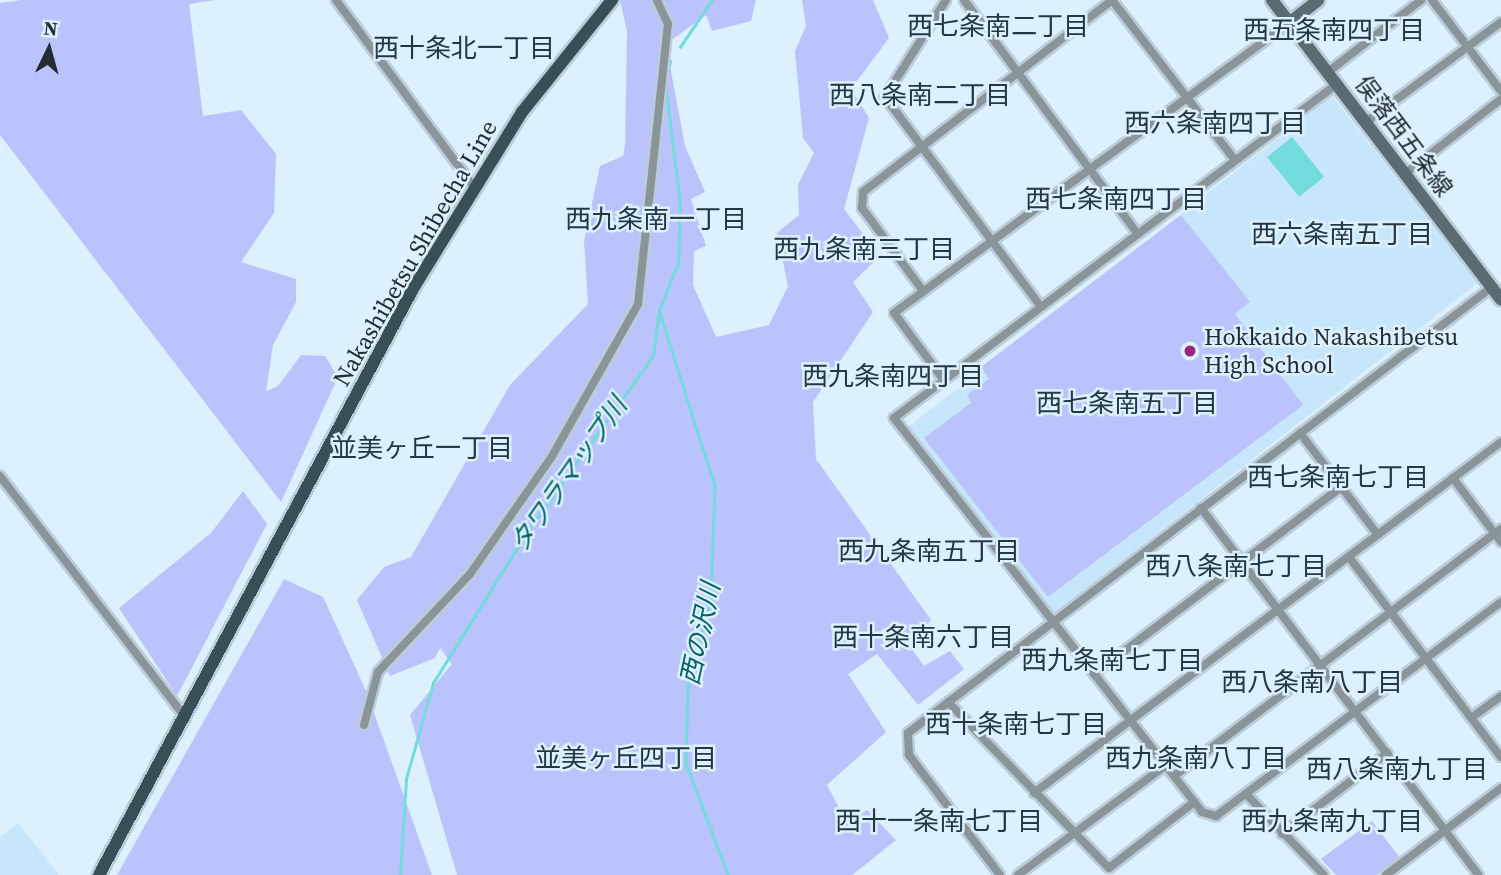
<!DOCTYPE html>
<html>
<head>
<meta charset="utf-8">
<style>
  body { margin:0 }
  #map { position:relative; width:1501px; height:875px; overflow:hidden; background:#dcf0fd; font-family:"Source Serif 4","Noto Sans JP",serif }
  div>[style] { position:absolute }
  .built>* { inset:0; background:#c7e6fb; transform-origin:0 0 }
  .green>* { inset:0; background:#bbc3fc }
  .water>* { inset:0; background:#72dbdb; transform-origin:0 0 }
  .stream>* { height:2.5px; margin:-1.25px; padding:0 1.25px; transform-origin:1.25px; border-radius:1.25px; background:#72dbdb }
  .roads { filter:drop-shadow(2px 0 #bbcdd9) drop-shadow(-2px 0 #bbcdd9) drop-shadow(0 2px #bbcdd9) drop-shadow(0 -2px #bbcdd9) }
  .street>* { height:8px; margin:-4px; padding:0 4px; transform-origin:4px; border-radius:4px; background:#899599 }
  .secondary>* { height:12px; margin:-6px; padding:0 6px; transform-origin:6px; border-radius:6px; background:#5a6c71 }
  .primary>* { height:12px; margin:-6px; padding:0 6px; transform-origin:6px; border-radius:6px; background:#384f55 }
  .dots>* { width:19px; height:19px; translate:-50% -50%; box-sizing:border-box; border:4px solid #dcf0fd; border-radius:50% }
  span { translate:-50% -50%; white-space:nowrap; text-align:center; line-height:1.15; -webkit-text-stroke:5px #dcf0fd; paint-order:stroke }
  .street-label { font-size:24px; color:#232c33 }
  .poi-label { font-size:24px; color:#232c33 }
  .left { translate:0 -50%; text-align:left }
  .neighbourhood-label { font-size:26px; color:#233744 }
  .water-label { font-size:26px; color:#046465; font-style:italic }
  .north { position:absolute; left:14px; top:14px; width:70px; height:70px; -webkit-text-stroke:5px #dcf0fd; paint-order:stroke; rotate:5deg; font-size:19px; font-weight:700; line-height:28px; text-align:center; color:#232c33 }
  .north::after { content:''; display:block; margin:auto; width:24px; height:32px; background:#232c33; clip-path:polygon(50% 0,100% 100%,50% 72%,0 100%) }
</style>
</head>
<body>
<div id="map">
  <div class="built">
    <div style="left:1332px;top:96px;width:237px;height:537px;rotate:52deg"></div>
    <div style="clip-path:polygon(18px 823px,59px 875px,0 875px,0 837px)"></div>
  </div>
  <div class="green">
    <div style="clip-path:polygon(23px 0,215px 0,189px 4px,203px 116px,241px 110px,276px 154px,274px 213px,241px 262px,296px 279px,296px 302px,273px 345px,266px 391px,278px 386px,301px 355px,325px 356px,338px 377px,281px 502px,0 135px,0 3px)"></div>
    <div style="clip-path:polygon(620px 0,756px 0,751px 21px,712px 31px,706px 15px,666px 44px,685px 146px,705px 192px,691px 199px,706px 246px,694px 251px,693px 285px,716px 337px,769px 325px,788px 286px,777px 233px,799px 215px,798px 185px,814px 153px,803px 138px,795px 51px,806px 26px,802px 0,873px 0,889px 38px,851px 89px,869px 118px,844px 209px,880px 256px,853px 282px,873px 312px,813px 402px,816px 459px,931px 620px,909px 645px,924px 666px,950px 651px,964px 669px,918px 705px,877px 654px,848px 674px,886px 732px,827px 785px,847px 823px,867px 810px,896px 840px,852px 875px,457px 875px,410px 715px,452px 664px,440px 648px,435px 658px,390px 676px,357px 600px,384px 567px,411px 557px,510px 385px,588px 304px,584px 241px,600px 166px,623px 156px,625px 145px,627px 31px)"></div>
    <div style="clip-path:polygon(1181px 215px,1250px 302px,1235px 314px,1303px 405px,1048px 597px,924px 438px,971px 403px,967px 395px,989px 379px,981px 367px)"></div>
    <div style="clip-path:polygon(243px 491px,267px 524px,177px 696px,119px 608px,211px 533px)"></div>
    <div style="clip-path:polygon(284px 579px,323px 597px,367px 693px,432px 875px,117px 875px)"></div>
    <div style="clip-path:polygon(1372px 821px,1399px 857px,1377px 875px,1336px 875px,1321px 859px)"></div>
  </div>
  <div class="water">
    <div style="left:1292px;top:137px;width:51px;height:32px;rotate:51deg"></div>
  </div>
  <div class="stream">
    <div style="left:680px;top:47px;width:57px;rotate:-55.8deg"></div>
    <div style="left:666px;top:77px;width:16px;rotate:-75deg"></div>
    <div style="left:660px;top:313px;width:182px;rotate:72.4deg"></div>
    <div style="left:715px;top:486px;width:115px;rotate:92deg"></div>
    <div style="left:711px;top:601px;width:88px;rotate:105.1deg"></div>
    <div style="left:688px;top:686px;width:77px;rotate:91.5deg"></div>
    <div style="left:686px;top:763px;width:120px;rotate:69.4deg"></div>
    <div style="left:400px;top:875px;width:96px;rotate:-86.4deg"></div>
    <div style="left:406px;top:779px;width:100px;rotate:-74.3deg"></div>
    <div style="left:433px;top:683px;width:178px;rotate:-58.1deg"></div>
    <div style="left:527px;top:532px;width:216px;rotate:-54.4deg"></div>
    <div style="left:653px;top:356px;width:46px;rotate:-82.6deg"></div>
    <div style="left:659px;top:310px;width:51px;rotate:-68deg"></div>
    <div style="left:678px;top:263px;width:59px;rotate:-88.1deg"></div>
    <div style="left:680px;top:204px;width:121px;rotate:-97.1deg"></div>
  </div>
  <div class="roads">
    <div class="street">
      <div style="left:336px;top:0;width:232px;rotate:53.6deg"></div>
      <div style="left:946px;top:0;width:115px;rotate:122.2deg"></div>
      <div style="left:885px;top:97px;width:260px;rotate:53.4deg"></div>
      <div style="left:964px;top:0;width:289px;rotate:53.4deg"></div>
      <div style="left:1112px;top:0;width:200px;rotate:52.5deg"></div>
      <div style="left:1432px;top:0;width:114px;rotate:52.8deg"></div>
      <div style="left:1328px;top:72px;width:118px;rotate:-37.7deg"></div>
      <div style="left:1337px;top:84px;width:555px;rotate:142.99deg"></div>
      <div style="left:894px;top:418px;width:500px;rotate:51.98deg"></div>
      <div style="left:1202px;top:812px;width:15px;rotate:16deg"></div>
      <div style="left:1216px;top:816px;width:356px;rotate:-36.9deg"></div>
      <div style="left:1366px;top:122px;width:168px;rotate:-36.5deg"></div>
      <div style="left:1406px;top:173px;width:120px;rotate:-37.9deg"></div>
      <div style="left:923px;top:291px;width:103px;rotate:-126.3deg"></div>
      <div style="left:862px;top:208px;width:16px;rotate:-86deg"></div>
      <div style="left:863px;top:192px;width:314px;rotate:-37.6deg"></div>
      <div style="left:943px;top:379px;width:82px;rotate:-126.6deg"></div>
      <div style="left:894px;top:313px;width:490px;rotate:-36.3deg"></div>
      <div style="left:1300px;top:433px;width:128px;rotate:52.6deg"></div>
      <div style="left:0;top:476px;width:305px;rotate:52.5deg"></div>
      <div style="left:1453px;top:478px;width:80px;rotate:53.1deg"></div>
      <div style="left:1201px;top:508px;width:460px;rotate:52.9deg"></div>
      <div style="left:1349px;top:557px;width:251px;rotate:52.8deg"></div>
      <div style="left:1094px;top:674px;width:310px;rotate:-37.1deg"></div>
      <div style="left:948px;top:702px;width:231px;rotate:45.9deg"></div>
      <div style="left:1109px;top:868px;width:108px;rotate:-37.8deg"></div>
      <div style="left:1471px;top:718px;width:37px;rotate:-36deg"></div>
      <div style="left:364px;top:725px;width:55px;rotate:-75.2deg"></div>
      <div style="left:378px;top:672px;width:134px;rotate:-46.8deg"></div>
      <div style="left:470px;top:574px;width:141px;rotate:-55.1deg"></div>
      <div style="left:551px;top:458px;width:177px;rotate:-60.5deg"></div>
      <div style="left:638px;top:304px;width:282px;rotate:-83.9deg"></div>
      <div style="left:668px;top:24px;width:26px;rotate:-115deg"></div>
      <div style="left:1174px;top:776px;width:410px;rotate:-37.1deg"></div>
      <div style="left:1034px;top:793px;width:584px;rotate:-36.93deg"></div>
      <div style="left:1246px;top:794px;width:112px;rotate:46.1deg"></div>
      <div style="left:1282px;top:834px;width:133px;rotate:-37.6deg"></div>
      <div style="left:1000px;top:875px;width:151px;rotate:-127.2deg"></div>
      <div style="left:909px;top:755px;width:22px;rotate:-93deg"></div>
      <div style="left:908px;top:733px;width:735px;rotate:-37.37deg"></div>
      <div style="left:1018px;top:875px;width:183px;rotate:-36.6deg"></div>
      <div style="left:1386px;top:875px;width:144px;rotate:-37.1deg"></div>
    </div>
    <div class="secondary">
      <div style="left:1272px;top:0;width:377px;rotate:52.6deg"></div>
      <div style="left:1289px;top:23px;width:37px;rotate:-38deg"></div>
    </div>
    <div class="primary">
      <div style="left:99px;top:875px;width:667px;rotate:-61.82deg"></div>
      <div style="left:414px;top:287px;width:206px;rotate:-58.3deg"></div>
      <div style="left:522px;top:112px;width:144px;rotate:-51.2deg"></div>
    </div>
  </div>
  <div class="dots">
    <div style="left:1190px;top:351px;background:#9c257f"></div>
  </div>
  <div class="street-label">
    <span style="left:1404px;top:136px;rotate:53deg">俣落西五条線</span>
    <span style="left:415px;top:253px;rotate:-60deg">Nakashibetsu Shibecha Line</span>
  </div>
  <div class="poi-label">
    <span class="left" style="left:1204px;top:351px">Hokkaido Nakashibetsu<br>High School</span>
  </div>
  <div class="neighbourhood-label">
    <span style="left:998px;top:27px">西七条南二丁目</span>
    <span style="left:1334px;top:31px">西五条南四丁目</span>
    <span style="left:464px;top:49px">西十条北一丁目</span>
    <span style="left:920px;top:96px">西八条南二丁目</span>
    <span style="left:1215px;top:124px">西六条南四丁目</span>
    <span style="left:1116px;top:200px">西七条南四丁目</span>
    <span style="left:656px;top:220px">西九条南一丁目</span>
    <span style="left:1342px;top:235px">西六条南五丁目</span>
    <span style="left:864px;top:250px">西九条南三丁目</span>
    <span style="left:893px;top:377px">西九条南四丁目</span>
    <span style="left:1127px;top:404px">西七条南五丁目</span>
    <span style="left:422px;top:449px">並美ヶ丘一丁目</span>
    <span style="left:1338px;top:478px">西七条南七丁目</span>
    <span style="left:929px;top:552px">西九条南五丁目</span>
    <span style="left:1236px;top:567px">西八条南七丁目</span>
    <span style="left:923px;top:638px">西十条南六丁目</span>
    <span style="left:1112px;top:661px">西九条南七丁目</span>
    <span style="left:1312px;top:683px">西八条南八丁目</span>
    <span style="left:1016px;top:725px">西十条南七丁目</span>
    <span style="left:626px;top:759px">並美ヶ丘四丁目</span>
    <span style="left:1196px;top:759px">西九条南八丁目</span>
    <span style="left:1397px;top:770px">西八条南九丁目</span>
    <span style="left:939px;top:822px">西十一条南七丁目</span>
    <span style="left:1332px;top:822px">西九条南九丁目</span>
  </div>
  <div class="water-label">
    <span style="left:569px;top:475px;rotate:-55deg">タワラマップ川</span>
    <span style="left:701px;top:634px;rotate:-78deg">西の沢川</span>
  </div>
  <div class="north">N</div>
</div>
</body>
</html>
